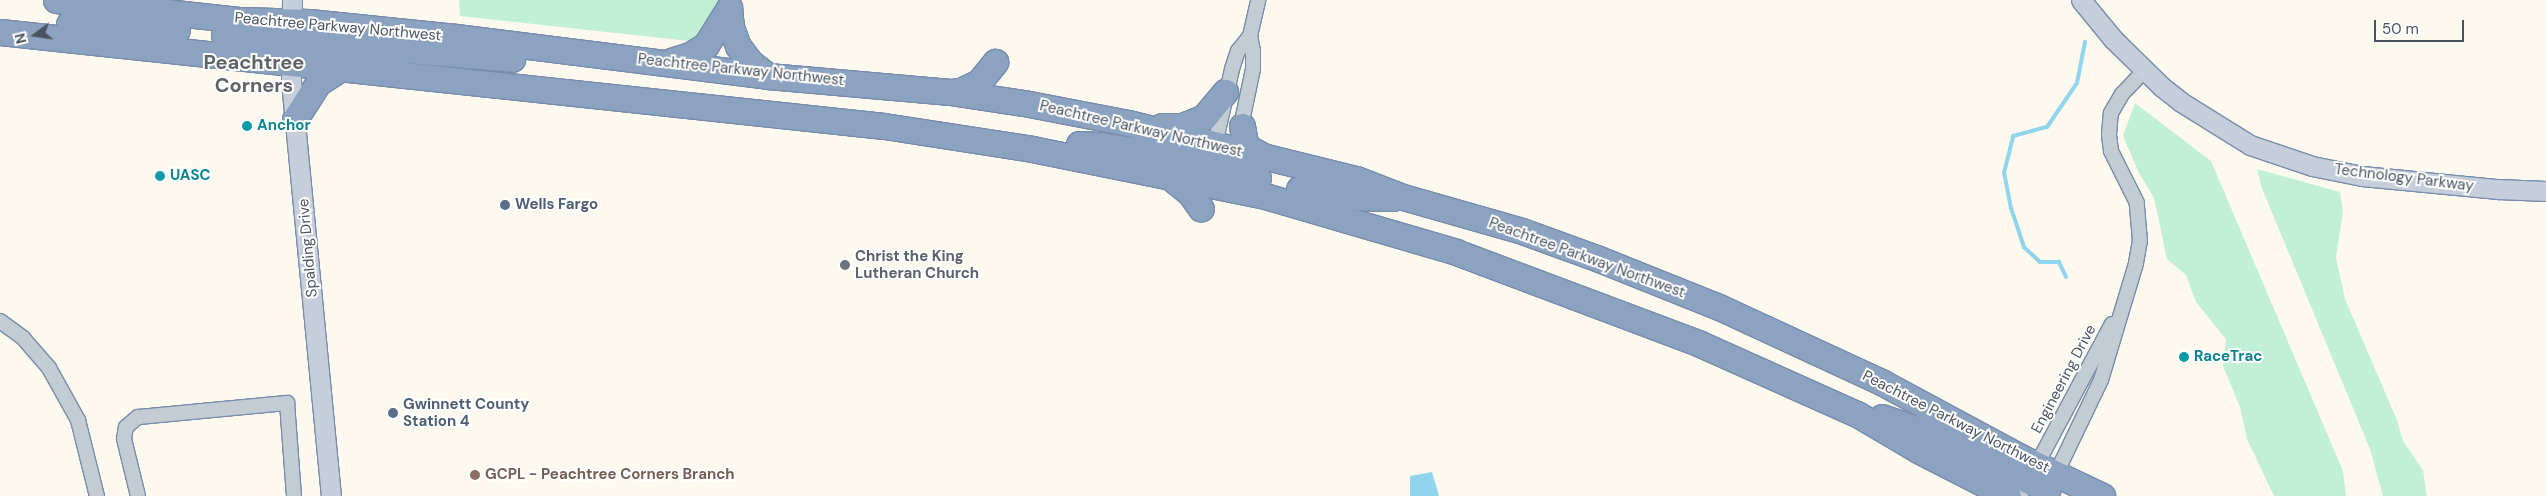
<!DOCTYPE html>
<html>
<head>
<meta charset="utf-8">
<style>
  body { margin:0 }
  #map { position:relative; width:2546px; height:496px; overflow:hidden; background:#f5f3f2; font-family:"DM Sans",sans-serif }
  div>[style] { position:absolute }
  .commercial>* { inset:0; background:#fdf9ee; transform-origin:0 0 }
  .green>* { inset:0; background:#c2f0d7 }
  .water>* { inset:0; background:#90d4ed }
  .stream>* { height:4px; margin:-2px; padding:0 2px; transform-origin:2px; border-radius:2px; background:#90d4ed }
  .roads { filter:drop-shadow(1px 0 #768dac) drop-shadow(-1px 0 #768dac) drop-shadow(0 1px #768dac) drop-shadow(0 -1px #768dac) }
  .street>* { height:14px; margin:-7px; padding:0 7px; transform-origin:7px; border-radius:7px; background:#c3ccd3 }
  .secondary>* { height:19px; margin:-9.5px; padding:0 9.5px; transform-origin:9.5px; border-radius:9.5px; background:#c5ceda }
  .highway>* { height:25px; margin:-12.5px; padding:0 12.5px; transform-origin:12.5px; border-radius:12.5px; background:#8ba2c0 }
  .dots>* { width:14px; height:14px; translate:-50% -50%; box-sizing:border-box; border:2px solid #fff; border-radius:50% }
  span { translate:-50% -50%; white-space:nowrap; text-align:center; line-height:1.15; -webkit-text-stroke:4px #fff; paint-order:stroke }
  .street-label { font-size:15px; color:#4a5460 }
  .culture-label { font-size:15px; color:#0d838f; font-weight:700 }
  .left { translate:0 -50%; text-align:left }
  .service-label { font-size:15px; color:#4e5e75; font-weight:700 }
  .worship-label { font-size:15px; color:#5b616d; font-weight:700 }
  .education-label { font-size:15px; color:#785e54; font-weight:700 }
  .district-label { font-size:20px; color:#5f6267; font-weight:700 }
  .north { position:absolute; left:10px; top:10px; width:50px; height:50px; -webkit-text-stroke:4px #fff; paint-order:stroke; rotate:256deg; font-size:14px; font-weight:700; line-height:20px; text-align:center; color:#4a5460 }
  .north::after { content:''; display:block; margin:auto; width:18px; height:22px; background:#4a5460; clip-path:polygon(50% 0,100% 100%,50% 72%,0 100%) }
  .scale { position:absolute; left:2374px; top:20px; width:90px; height:22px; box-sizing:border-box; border:2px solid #4a5460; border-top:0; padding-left:6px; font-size:15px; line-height:18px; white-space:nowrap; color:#4a5460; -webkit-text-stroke:4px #fff; paint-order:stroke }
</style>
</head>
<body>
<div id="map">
  <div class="commercial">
    <div style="left:0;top:0;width:2546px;height:496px"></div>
  </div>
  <div class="green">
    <div style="clip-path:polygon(459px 0,722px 0,715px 25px,689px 41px,460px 16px)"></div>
    <div style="clip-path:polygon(2135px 103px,2211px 161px,2343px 471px,2346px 496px,2274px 496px,2247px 439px,2240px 407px,2223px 366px,2226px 339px,2196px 302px,2186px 275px,2167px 259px,2154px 198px,2138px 171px,2123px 136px)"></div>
    <div style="clip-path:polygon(2257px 169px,2340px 192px,2343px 212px,2336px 257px,2345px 299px,2397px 420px,2403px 441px,2423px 470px,2427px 496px,2383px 496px,2370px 449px,2261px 186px)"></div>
  </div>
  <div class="water">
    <div style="clip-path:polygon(1432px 472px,1439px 496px,1410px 496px,1410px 476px)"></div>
  </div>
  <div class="stream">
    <div style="left:2066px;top:277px;width:17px;rotate:-115deg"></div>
    <div style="left:2059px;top:262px;width:19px;rotate:180deg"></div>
    <div style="left:2040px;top:262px;width:22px;rotate:-137deg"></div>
    <div style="left:2024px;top:247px;width:41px;rotate:-108.4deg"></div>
    <div style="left:2011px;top:208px;width:36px;rotate:-101deg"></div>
    <div style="left:2004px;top:173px;width:38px;rotate:-76deg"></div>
    <div style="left:2013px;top:136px;width:35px;rotate:-15deg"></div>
    <div style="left:2047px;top:127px;width:53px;rotate:-55.7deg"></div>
    <div style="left:2077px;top:83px;width:42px;rotate:-79deg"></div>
  </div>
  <div class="roads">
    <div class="street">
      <div style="left:1240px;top:131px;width:63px;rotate:-78.2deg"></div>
      <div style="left:1253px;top:69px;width:18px;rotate:-90deg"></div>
      <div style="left:1253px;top:51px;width:15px;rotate:-101deg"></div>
      <div style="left:1214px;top:149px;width:82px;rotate:-77.3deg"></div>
      <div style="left:1232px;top:69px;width:19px;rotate:-72deg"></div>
      <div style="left:1238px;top:51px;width:19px;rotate:-51deg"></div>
      <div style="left:1250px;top:36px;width:37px;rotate:-77deg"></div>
      <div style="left:0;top:321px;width:29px;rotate:36deg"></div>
      <div style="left:23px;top:338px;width:40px;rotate:49deg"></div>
      <div style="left:49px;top:368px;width:60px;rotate:60.9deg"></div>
      <div style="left:78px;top:420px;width:78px;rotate:76deg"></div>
      <div style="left:2054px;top:478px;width:109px;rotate:-64.4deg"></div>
      <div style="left:2101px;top:380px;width:122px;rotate:-73.3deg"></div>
      <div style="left:2136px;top:263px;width:22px;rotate:-80deg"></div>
      <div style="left:2140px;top:241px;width:38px;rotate:-95deg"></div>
      <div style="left:2137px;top:203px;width:58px;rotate:-116.6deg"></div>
      <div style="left:2111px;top:151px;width:17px;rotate:-97deg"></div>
      <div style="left:2109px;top:134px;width:21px;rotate:-85deg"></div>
      <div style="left:2111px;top:113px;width:22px;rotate:-60deg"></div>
      <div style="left:2122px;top:94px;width:32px;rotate:-46deg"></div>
      <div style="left:138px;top:496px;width:59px;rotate:-103.8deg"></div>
      <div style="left:124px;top:439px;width:12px;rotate:-81deg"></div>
      <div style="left:126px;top:427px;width:16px;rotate:-40deg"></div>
      <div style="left:138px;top:417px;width:150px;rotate:-5.4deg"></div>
      <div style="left:287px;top:403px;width:93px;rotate:85.7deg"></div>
      <div style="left:2020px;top:496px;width:195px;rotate:-61.9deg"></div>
    </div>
    <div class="secondary">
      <div style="left:292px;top:0;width:81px;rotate:90.7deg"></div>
      <div style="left:291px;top:81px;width:417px;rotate:84.5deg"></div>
      <div style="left:2081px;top:0;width:50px;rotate:50.6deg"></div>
      <div style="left:2113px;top:39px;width:69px;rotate:44.4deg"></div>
      <div style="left:2162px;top:87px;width:24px;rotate:38deg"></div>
      <div style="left:2181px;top:102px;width:81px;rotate:31.9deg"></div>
      <div style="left:2250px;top:145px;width:65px;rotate:18.7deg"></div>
      <div style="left:2312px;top:166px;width:51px;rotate:11.3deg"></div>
      <div style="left:2362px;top:176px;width:137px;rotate:5.5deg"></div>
      <div style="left:2498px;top:189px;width:48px;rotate:2.4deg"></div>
    </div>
    <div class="highway">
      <div style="left:56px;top:0;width:186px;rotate:6.2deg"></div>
      <div style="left:241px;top:20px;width:68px;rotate:1.7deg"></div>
      <div style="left:309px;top:22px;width:140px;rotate:5.8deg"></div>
      <div style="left:448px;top:36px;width:322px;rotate:7.1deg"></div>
      <div style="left:768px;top:76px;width:183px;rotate:5deg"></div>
      <div style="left:950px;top:92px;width:75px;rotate:8.5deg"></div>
      <div style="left:1024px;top:103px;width:106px;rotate:10.9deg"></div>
      <div style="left:1128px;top:123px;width:235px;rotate:13.8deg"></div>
      <div style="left:1356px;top:179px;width:50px;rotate:21deg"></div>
      <div style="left:1403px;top:197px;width:124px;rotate:15.9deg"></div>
      <div style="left:1522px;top:231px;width:82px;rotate:20deg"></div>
      <div style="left:1599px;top:259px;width:129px;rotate:21.8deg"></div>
      <div style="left:1719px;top:307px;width:179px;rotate:24.8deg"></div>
      <div style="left:1881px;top:382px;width:158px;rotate:28.3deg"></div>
      <div style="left:2020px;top:457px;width:91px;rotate:25.4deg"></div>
      <div style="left:729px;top:8px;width:19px;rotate:84deg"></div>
      <div style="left:731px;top:27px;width:20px;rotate:70deg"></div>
      <div style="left:738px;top:46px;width:20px;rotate:53deg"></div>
      <div style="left:750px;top:62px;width:23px;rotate:38deg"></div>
      <div style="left:69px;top:24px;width:108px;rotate:3.2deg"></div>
      <div style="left:0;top:32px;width:889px;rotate:6.07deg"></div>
      <div style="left:884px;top:126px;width:150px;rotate:8.8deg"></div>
      <div style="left:1032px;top:149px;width:238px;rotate:11.4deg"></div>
      <div style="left:1265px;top:196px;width:199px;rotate:16.3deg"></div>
      <div style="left:1456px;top:252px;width:259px;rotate:20.6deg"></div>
      <div style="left:1698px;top:343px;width:174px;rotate:24.1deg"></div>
      <div style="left:1857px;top:414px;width:71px;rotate:30.5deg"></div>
      <div style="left:1918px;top:450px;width:101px;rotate:27.1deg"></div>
      <div style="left:224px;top:35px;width:68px;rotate:4.2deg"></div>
      <div style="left:292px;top:43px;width:19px;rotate:-3deg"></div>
      <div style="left:311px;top:42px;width:202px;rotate:4.8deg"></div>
      <div style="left:671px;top:61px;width:20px;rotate:-18deg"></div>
      <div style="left:690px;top:55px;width:19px;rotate:-32deg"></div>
      <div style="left:706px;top:45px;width:44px;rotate:-58.1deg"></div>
      <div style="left:952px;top:92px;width:8px;rotate:-7deg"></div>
      <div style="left:960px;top:91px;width:21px;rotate:-25deg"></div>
      <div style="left:979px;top:82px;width:26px;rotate:-51deg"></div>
      <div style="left:295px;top:119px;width:43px;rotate:-57.4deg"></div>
      <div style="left:318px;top:83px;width:27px;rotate:-33deg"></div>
      <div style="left:1162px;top:126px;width:20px"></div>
      <div style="left:1182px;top:126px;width:24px;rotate:-22deg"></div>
      <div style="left:1204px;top:117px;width:33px;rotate:-50deg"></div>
      <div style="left:1242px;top:126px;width:17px;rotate:80deg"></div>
      <div style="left:1245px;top:143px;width:8px;rotate:50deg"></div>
      <div style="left:1250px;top:149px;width:16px;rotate:27deg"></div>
      <div style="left:1079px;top:144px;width:21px;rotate:3deg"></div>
      <div style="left:1100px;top:145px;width:39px;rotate:9deg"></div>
      <div style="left:1139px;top:151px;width:122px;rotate:12.8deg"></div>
      <div style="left:1170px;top:177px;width:26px;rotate:39deg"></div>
      <div style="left:1190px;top:193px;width:19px;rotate:55deg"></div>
      <div style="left:1299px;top:189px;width:44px;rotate:10.5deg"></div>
      <div style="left:1342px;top:197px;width:51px;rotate:1.1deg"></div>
      <div style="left:1882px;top:417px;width:58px;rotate:19.1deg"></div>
      <div style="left:1937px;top:436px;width:123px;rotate:26.1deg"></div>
    </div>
  </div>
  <div class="dots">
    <div style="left:247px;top:126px;background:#0f9aa8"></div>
    <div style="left:160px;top:176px;background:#0f9aa8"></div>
    <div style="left:505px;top:205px;background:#5c6f8a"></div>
    <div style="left:845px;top:265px;background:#6b7280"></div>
    <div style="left:2184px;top:357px;background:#0f9aa8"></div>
    <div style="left:393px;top:413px;background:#5c6f8a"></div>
    <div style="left:475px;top:475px;background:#8d6e63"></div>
  </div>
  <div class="street-label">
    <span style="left:338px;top:27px;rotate:5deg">Peachtree Parkway Northwest</span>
    <span style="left:741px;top:70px;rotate:6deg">Peachtree Parkway Northwest</span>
    <span style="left:1141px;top:129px;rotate:13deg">Peachtree Parkway Northwest</span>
    <span style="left:2404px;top:178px;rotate:7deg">Technology Parkway</span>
    <span style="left:308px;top:248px;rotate:-95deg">Spalding Drive</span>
    <span style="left:1587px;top:258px;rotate:20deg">Peachtree Parkway Northwest</span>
    <span style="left:2064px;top:379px;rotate:-62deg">Engineering Drive</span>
    <span style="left:1956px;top:422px;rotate:27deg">Peachtree Parkway Northwest</span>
  </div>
  <div class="culture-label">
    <span class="left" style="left:257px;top:126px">Anchor</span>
    <span class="left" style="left:170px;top:176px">UASC</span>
    <span class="left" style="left:2194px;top:357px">RaceTrac</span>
  </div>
  <div class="service-label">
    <span class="left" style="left:515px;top:205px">Wells Fargo</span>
    <span class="left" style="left:403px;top:413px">Gwinnett County<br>Station 4</span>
  </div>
  <div class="worship-label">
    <span class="left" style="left:855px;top:265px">Christ the King<br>Lutheran Church</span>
  </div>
  <div class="education-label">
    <span class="left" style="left:485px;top:475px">GCPL - Peachtree Corners Branch</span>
  </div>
  <div class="district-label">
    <span style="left:254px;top:74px">Peachtree<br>Corners</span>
  </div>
  <div class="north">N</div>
  <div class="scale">50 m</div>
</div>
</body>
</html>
